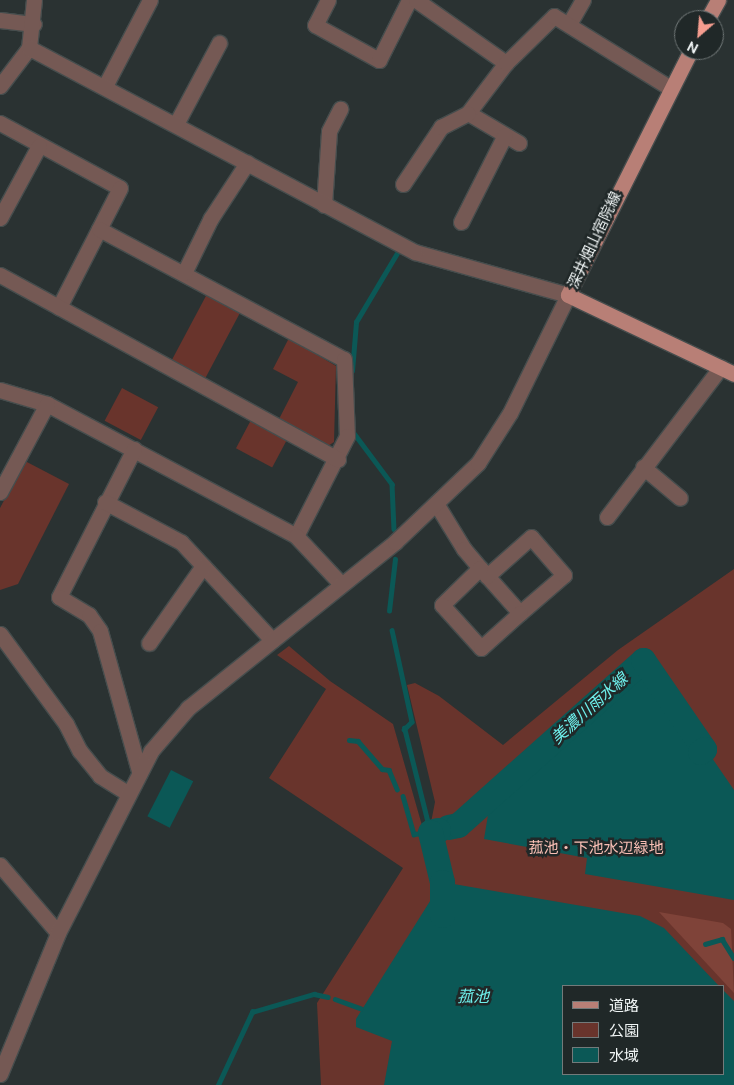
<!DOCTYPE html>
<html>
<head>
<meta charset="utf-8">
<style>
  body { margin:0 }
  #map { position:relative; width:734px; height:1085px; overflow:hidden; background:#2a3232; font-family:Ubuntu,"Noto Sans JP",sans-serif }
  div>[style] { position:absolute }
  .green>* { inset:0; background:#69342c; transform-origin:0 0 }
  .forest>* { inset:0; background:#7f4339 }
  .water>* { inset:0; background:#0b5856; transform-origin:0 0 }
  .stream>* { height:4.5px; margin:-2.25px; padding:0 2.25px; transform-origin:2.25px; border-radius:2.25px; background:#0b5856 }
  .river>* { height:25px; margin:-12.5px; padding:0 12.5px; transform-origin:12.5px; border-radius:12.5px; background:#0b5856 }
  .roads { filter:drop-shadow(1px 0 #464d4d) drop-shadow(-1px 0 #464d4d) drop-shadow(0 1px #464d4d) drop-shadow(0 -1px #464d4d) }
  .minor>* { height:15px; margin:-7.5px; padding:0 7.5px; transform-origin:7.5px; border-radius:7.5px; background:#755954 }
  .major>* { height:15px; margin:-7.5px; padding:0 7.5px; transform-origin:7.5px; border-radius:7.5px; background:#b87f76 }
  span { translate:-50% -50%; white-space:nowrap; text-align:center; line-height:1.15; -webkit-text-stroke:5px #202828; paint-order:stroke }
  .street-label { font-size:15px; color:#eff4f4 }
  .park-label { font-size:15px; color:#f8beb4 }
  .water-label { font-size:16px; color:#6ef0ec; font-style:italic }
  .legend { position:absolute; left:562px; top:985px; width:162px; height:90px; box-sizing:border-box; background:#202828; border:1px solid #737a7a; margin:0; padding:6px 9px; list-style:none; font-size:15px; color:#eff4f4 }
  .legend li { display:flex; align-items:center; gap:10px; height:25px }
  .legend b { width:25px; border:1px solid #737a7a }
  .north { position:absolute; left:674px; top:10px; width:50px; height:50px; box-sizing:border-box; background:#202828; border:1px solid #737a7a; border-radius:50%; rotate:207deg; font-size:14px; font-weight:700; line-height:20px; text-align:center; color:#eff4f4 }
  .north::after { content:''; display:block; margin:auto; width:18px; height:22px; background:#f59d8f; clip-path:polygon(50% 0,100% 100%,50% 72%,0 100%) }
</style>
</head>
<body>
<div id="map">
  <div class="green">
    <div style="left:207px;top:294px;width:38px;height:76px;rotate:28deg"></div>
    <div style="clip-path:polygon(289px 338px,336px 366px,334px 442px,328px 446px,279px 419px,298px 382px,273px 369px)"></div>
    <div style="left:122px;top:388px;width:41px;height:37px;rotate:28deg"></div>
    <div style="left:251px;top:420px;width:41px;height:32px;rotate:28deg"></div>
    <div style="clip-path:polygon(25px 461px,69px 484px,18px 584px,0 590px,0 508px)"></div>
    <div style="clip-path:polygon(evenodd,734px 569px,734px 1085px,321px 1085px,317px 1003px,403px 868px,269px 778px,326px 689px,277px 655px,289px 646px,330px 681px,393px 724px,427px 843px,435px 802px,407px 685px,415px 683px,439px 696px,503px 745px,618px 650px,734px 569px,563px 986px,723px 986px,723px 1074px,563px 1074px,563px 986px)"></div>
  </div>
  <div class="forest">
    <div style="clip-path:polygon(659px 912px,723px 923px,731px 929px,734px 993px)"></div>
  </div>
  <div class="water">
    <div style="clip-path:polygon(642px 669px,705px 759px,710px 755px,734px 790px,734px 900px,585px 874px,587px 858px,484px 839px,490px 803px)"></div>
    <div style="left:171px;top:770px;width:25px;height:52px;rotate:27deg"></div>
    <div style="clip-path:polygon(442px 882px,640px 916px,664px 928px,719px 986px,563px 986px,563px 1074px,723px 1074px,723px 990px,734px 1001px,734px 1085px,384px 1085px,392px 1041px,356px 1027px,356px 1019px)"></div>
  </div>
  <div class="stream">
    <div style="left:352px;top:371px;width:49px;rotate:-85.3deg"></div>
    <div style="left:356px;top:322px;width:84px;rotate:-59.2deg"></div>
    <div style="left:351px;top:429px;width:69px;rotate:53.3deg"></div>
    <div style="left:392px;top:484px;width:45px;rotate:87.5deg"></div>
    <div style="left:389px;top:611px;width:52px;rotate:-83.4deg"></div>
    <div style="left:392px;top:630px;width:94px;rotate:77.7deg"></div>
    <div style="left:412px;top:722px;width:11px;rotate:135deg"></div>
    <div style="left:349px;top:740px;width:9px;rotate:6deg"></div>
    <div style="left:358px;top:741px;width:37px;rotate:49deg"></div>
    <div style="left:382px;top:769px;width:7px;rotate:8deg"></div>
    <div style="left:389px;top:770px;width:21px;rotate:67deg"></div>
    <div style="left:403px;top:796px;width:40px;rotate:74deg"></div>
    <div style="left:414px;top:834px;width:16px;rotate:-7deg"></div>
    <div style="left:430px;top:832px;width:107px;rotate:-104deg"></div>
    <div style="left:705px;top:944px;width:18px;rotate:-16deg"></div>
    <div style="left:722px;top:939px;width:22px;rotate:58deg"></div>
    <div style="left:335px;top:999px;width:27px;rotate:20deg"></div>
    <div style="left:218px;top:1085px;width:81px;rotate:-65deg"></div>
    <div style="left:252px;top:1012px;width:65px;rotate:-16.2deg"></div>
    <div style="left:314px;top:994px;width:14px;rotate:12deg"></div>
  </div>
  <div class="river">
    <div style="left:448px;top:827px;width:10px;rotate:-11deg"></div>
    <div style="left:458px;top:825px;width:248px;rotate:-41.7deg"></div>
    <div style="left:643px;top:660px;width:108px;rotate:55.6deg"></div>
    <div style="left:704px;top:749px;width:5px;rotate:143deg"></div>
    <div style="left:438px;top:830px;width:8px;rotate:166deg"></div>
    <div style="left:430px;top:832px;width:51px;rotate:76.5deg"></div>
    <div style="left:442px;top:882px;width:33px;rotate:90deg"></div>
  </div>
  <div class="roads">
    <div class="minor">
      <div style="left:328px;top:0;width:28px;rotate:117deg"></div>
      <div style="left:315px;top:25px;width:73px;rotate:28.7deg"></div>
      <div style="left:379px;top:60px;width:67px;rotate:-63.4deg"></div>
      <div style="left:416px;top:0;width:110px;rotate:35deg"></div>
      <div style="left:0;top:20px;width:34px;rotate:7deg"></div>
      <div style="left:569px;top:24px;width:28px;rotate:-60deg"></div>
      <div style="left:0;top:86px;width:48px;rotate:-52.7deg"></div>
      <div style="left:29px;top:48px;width:48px;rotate:-84.1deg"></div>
      <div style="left:105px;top:86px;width:97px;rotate:-62.4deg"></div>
      <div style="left:0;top:123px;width:136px;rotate:28.4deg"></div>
      <div style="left:120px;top:188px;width:134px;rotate:117.1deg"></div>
      <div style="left:176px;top:124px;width:92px;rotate:-62deg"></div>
      <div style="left:519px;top:143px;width:59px;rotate:-149.5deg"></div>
      <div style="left:468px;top:113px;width:63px;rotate:-52.8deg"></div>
      <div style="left:506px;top:63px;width:67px;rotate:-44.4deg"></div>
      <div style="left:554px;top:16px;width:137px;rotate:31.8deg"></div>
      <div style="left:403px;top:184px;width:69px;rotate:-56.3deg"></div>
      <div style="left:441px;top:127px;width:30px;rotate:-27deg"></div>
      <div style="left:324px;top:205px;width:74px;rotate:-86.1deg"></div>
      <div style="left:329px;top:131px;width:25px;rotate:-63deg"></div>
      <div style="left:0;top:218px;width:82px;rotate:-61.6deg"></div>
      <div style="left:461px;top:222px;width:97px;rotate:-63.2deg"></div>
      <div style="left:99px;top:229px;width:277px;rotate:28deg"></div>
      <div style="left:344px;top:359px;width:77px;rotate:87.8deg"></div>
      <div style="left:347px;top:436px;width:112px;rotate:117deg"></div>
      <div style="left:184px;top:273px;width:61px;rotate:-63.9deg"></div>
      <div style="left:211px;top:218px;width:66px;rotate:-56.8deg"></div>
      <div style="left:0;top:275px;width:385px;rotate:28.6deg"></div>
      <div style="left:0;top:390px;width:49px;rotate:16.6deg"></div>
      <div style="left:47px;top:404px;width:282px;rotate:27.9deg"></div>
      <div style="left:296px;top:536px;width:66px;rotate:46.8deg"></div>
      <div style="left:134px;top:449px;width:166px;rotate:116.9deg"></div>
      <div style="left:59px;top:597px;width:35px;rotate:31deg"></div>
      <div style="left:89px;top:615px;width:19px;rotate:55deg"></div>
      <div style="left:100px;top:631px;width:145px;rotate:74.4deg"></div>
      <div style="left:643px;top:467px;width:48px;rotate:40deg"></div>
      <div style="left:0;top:492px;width:100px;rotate:-61.9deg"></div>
      <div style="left:105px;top:502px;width:86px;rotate:27.8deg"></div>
      <div style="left:181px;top:542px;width:134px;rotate:47.1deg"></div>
      <div style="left:437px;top:505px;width:52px;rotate:58.5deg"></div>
      <div style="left:464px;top:549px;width:25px;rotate:50deg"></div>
      <div style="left:480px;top:568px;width:60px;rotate:48.4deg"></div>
      <div style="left:520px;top:613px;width:58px;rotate:-40.8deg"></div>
      <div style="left:564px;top:575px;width:50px;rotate:-131deg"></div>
      <div style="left:531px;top:537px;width:59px;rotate:138.4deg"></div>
      <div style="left:607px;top:517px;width:188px;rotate:-52.8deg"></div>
      <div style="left:480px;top:568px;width:53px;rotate:135.8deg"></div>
      <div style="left:442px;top:605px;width:58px;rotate:47.8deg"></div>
      <div style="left:481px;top:648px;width:52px;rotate:-41.9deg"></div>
      <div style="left:0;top:634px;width:112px;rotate:53.7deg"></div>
      <div style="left:66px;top:724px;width:30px;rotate:63deg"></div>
      <div style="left:80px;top:751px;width:32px;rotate:51deg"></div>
      <div style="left:100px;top:776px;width:32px;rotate:32deg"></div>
      <div style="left:149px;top:643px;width:94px;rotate:-55deg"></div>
      <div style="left:0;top:865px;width:89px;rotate:49.5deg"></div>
      <div style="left:0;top:1074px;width:152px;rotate:-67.6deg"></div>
      <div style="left:58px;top:933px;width:204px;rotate:-62.9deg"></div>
      <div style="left:151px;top:751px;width:57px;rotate:-49.3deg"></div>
      <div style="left:188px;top:708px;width:265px;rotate:-38.7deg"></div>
      <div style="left:395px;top:542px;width:115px;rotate:-43.6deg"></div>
      <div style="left:478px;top:463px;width:59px;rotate:-57.4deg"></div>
      <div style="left:510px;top:413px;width:131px;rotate:-63.8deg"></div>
      <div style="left:568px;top:295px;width:159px;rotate:-164.3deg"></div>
      <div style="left:415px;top:252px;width:437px;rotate:-152.1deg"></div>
    </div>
    <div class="major">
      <div style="left:707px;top:20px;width:23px;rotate:-61deg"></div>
      <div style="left:691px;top:50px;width:274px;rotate:116.7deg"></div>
      <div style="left:568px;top:295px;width:184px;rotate:25.4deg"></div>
    </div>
  </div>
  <div class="street-label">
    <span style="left:594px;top:240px;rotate:-65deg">深井畑山宿院線</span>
  </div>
  <div class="park-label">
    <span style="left:596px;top:848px">菰池・下池水辺緑地</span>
  </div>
  <div class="water-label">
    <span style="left:589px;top:708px;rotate:-42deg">美濃川雨水線</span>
    <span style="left:473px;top:996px">菰池</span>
  </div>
  <ul class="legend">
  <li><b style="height:6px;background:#b87f76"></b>道路</li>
  <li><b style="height:14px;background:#69342c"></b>公園</li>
  <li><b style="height:14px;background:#0b5856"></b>水域</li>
  </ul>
  <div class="north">N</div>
</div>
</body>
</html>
